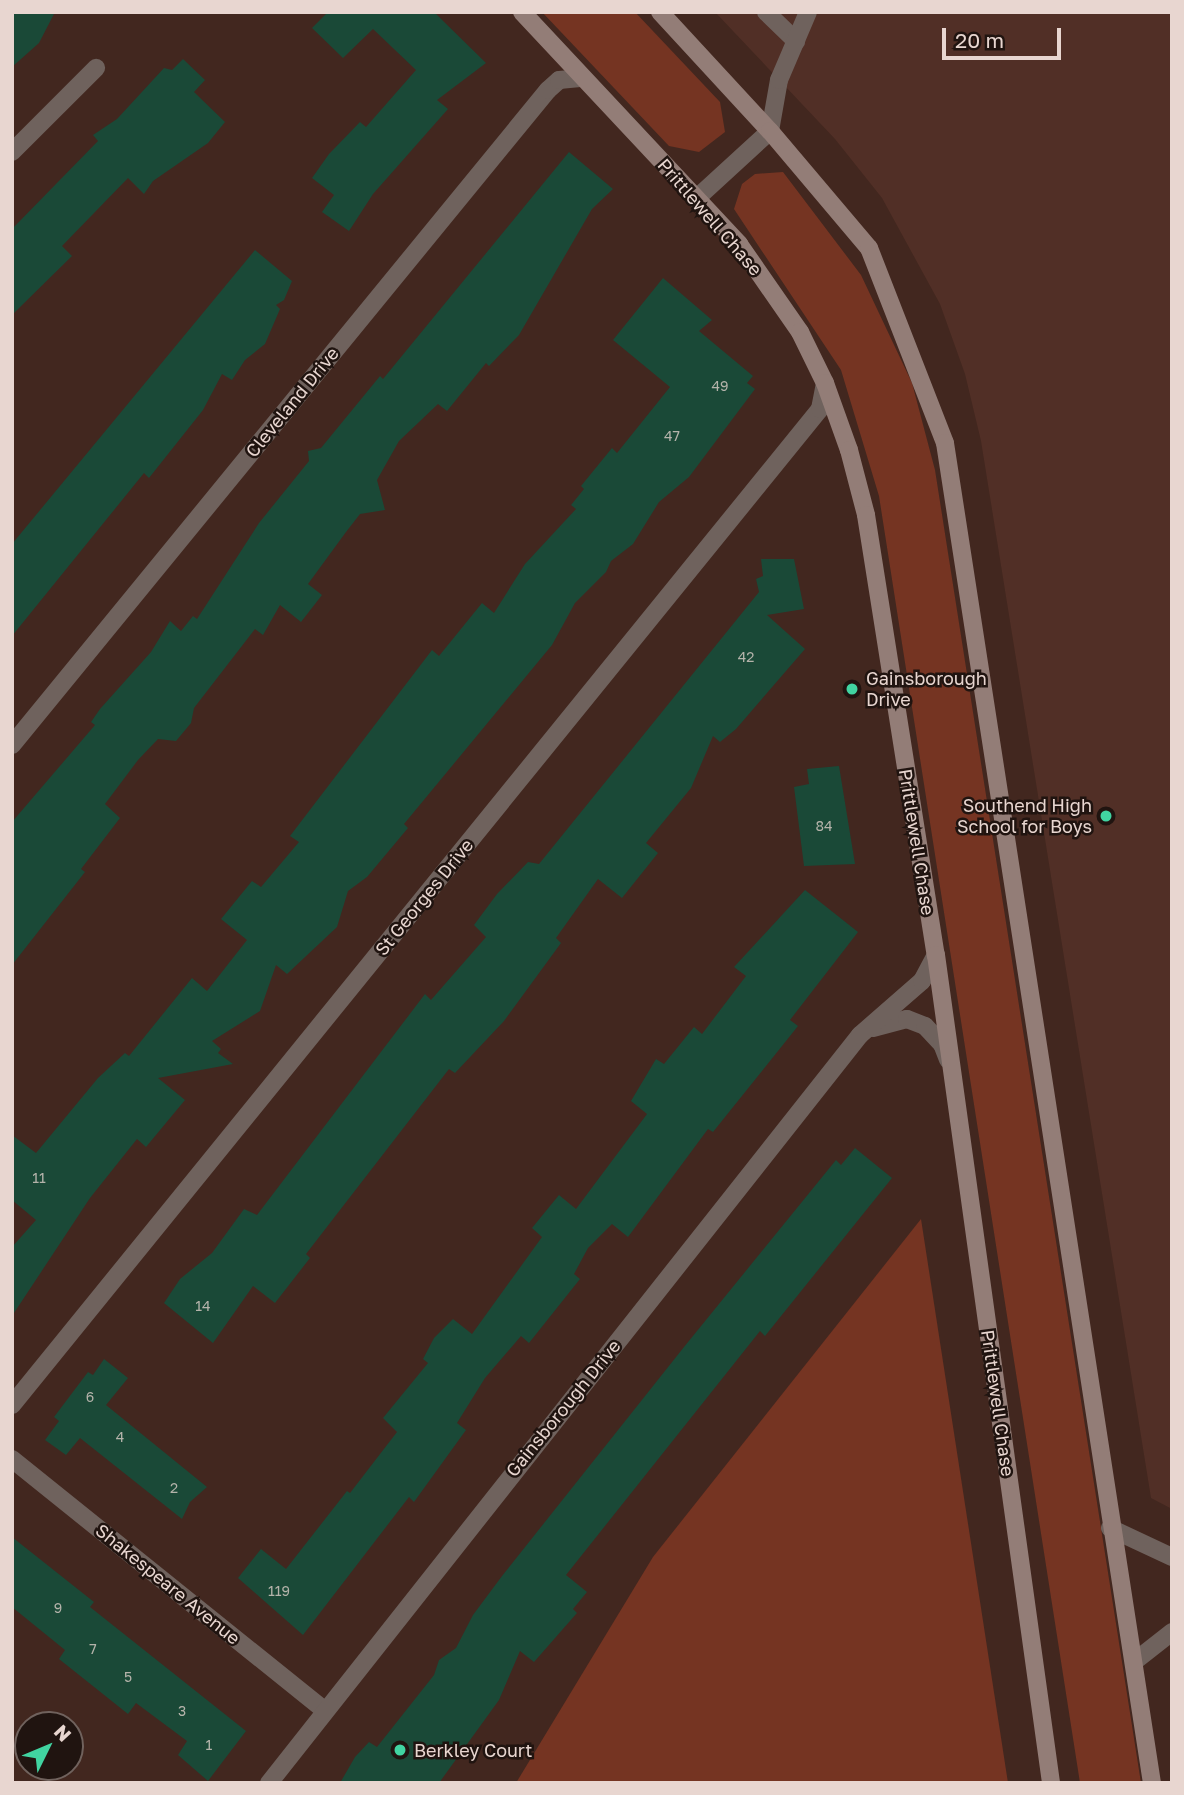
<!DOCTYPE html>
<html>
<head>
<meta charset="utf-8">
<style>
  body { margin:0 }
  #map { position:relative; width:1184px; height:1795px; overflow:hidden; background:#42271f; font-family:"Golos Text",sans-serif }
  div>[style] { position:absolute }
  .built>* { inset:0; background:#512f26 }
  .green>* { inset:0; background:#753422 }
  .building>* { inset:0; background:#1a4937 }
  .lane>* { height:18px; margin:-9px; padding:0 9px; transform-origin:9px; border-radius:9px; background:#6f625d }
  .street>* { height:18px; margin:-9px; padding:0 9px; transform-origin:9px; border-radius:9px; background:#6f625d }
  .secondary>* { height:18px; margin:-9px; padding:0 9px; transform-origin:9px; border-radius:9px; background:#937d77 }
  .dots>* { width:19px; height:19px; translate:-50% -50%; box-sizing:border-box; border:4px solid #201410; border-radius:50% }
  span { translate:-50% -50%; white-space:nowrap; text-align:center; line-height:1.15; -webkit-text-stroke:5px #201410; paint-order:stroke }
  .number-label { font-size:14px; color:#b4b3aa }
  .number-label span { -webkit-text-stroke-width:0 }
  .street-label { font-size:18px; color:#e8d6d0 }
  .poi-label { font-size:18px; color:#e8d6d0 }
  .left { translate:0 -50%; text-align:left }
  .right { translate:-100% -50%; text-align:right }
  .frame { position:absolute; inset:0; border:14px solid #e8d6d0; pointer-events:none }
  .north { position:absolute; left:14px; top:1711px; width:70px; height:70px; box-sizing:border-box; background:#201410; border:2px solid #70625d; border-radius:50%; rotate:47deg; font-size:19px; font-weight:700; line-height:28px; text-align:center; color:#e8d6d0 }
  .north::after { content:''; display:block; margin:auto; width:24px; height:32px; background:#41d4a1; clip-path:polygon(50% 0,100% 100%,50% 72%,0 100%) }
  .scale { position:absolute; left:942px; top:28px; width:119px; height:32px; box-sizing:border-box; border:4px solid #e8d6d0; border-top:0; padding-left:9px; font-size:21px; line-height:24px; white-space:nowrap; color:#e8d6d0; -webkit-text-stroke:5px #201410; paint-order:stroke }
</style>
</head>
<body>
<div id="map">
  <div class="built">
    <div style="clip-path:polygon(715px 12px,1172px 12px,1172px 1509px,1151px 1498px,981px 441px,965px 374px,940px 304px,882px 198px,835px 139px)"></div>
  </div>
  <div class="green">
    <div style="clip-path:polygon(542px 12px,635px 12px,720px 102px,725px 132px,699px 152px,669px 146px)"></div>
    <div style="clip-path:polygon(783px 172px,861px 275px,912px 383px,935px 470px,1141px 1783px,1080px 1783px,879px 496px,841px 370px,734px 209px,742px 184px,755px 174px)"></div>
    <div style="clip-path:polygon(921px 1219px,1008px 1783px,516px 1783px,653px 1557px)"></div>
  </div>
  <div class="building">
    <div style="clip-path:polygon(12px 12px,55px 12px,39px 43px,12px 67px)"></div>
    <div style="clip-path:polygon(328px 12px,434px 12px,486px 63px,437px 100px,448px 109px,373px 194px,349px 231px,322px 212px,334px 195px,312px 178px,329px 154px,360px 122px,366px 127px,416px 70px,373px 29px,343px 58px,312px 28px)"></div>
    <div style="clip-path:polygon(183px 59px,205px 80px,194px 92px,225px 122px,208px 143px,153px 181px,144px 194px,128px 178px,62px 246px,72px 256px,12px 315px,12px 229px,98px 141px,93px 135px,117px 119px,164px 68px,172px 70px)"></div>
    <div style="clip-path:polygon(569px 152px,613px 189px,592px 209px,519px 335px,489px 366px,486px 363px,447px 411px,438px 404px,399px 441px,377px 480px,385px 510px,360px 514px,346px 532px,308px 584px,322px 595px,301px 622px,280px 605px,263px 635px,255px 629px,194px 708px,191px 723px,176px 741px,158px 739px,138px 760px,105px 804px,120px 818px,81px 869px,85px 872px,12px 965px,12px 822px,95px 725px,91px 722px,100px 709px,151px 652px,170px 621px,181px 631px,193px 616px,197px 619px,259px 523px,309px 461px,308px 451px,321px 448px,380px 376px,383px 379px)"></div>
    <div style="clip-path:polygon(255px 250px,292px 281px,284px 300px,276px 305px,280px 309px,265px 344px,245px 360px,232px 380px,222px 374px,203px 410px,149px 478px,144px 473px,12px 636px,12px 544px)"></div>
    <div style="clip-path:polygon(663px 278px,712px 320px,699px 331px,753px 376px,747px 383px,755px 389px,689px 477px,659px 502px,633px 544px,611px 561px,606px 572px,575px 603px,552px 645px,404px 824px,408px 828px,367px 877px,348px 891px,337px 927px,287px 974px,276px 965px,260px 1011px,212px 1041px,221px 1049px,218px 1053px,233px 1064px,158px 1078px,185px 1100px,146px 1147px,137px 1139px,90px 1198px,12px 1316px,12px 1247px,36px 1220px,12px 1200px,12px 1135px,36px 1153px,98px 1078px,125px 1053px,129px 1056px,192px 978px,207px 991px,247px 940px,221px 919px,252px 881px,261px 887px,299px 842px,290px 836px,432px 650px,439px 656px,482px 603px,494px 613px,525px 564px,576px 509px,571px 505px,584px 489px,581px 486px,612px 448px,617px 453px,670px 387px,613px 340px)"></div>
    <div style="clip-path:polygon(761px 559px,794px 559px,804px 609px,767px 615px,805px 649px,736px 729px,720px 742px,713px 736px,691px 788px,646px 843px,658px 853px,622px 898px,598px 879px,556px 938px,561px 943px,504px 1021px,455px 1073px,449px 1069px,306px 1254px,310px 1258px,275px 1303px,253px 1286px,213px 1343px,164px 1303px,180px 1279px,212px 1253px,244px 1209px,257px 1215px,425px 994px,431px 1000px,486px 937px,474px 925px,497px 894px,528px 862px,539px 864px,759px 592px,756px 579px,763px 576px)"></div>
    <div style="clip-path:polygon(839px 766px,855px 864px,804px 866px,794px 787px,809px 784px,807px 769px)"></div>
    <div style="clip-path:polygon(805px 890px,858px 932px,790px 1020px,798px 1026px,713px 1132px,708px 1129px,628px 1237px,612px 1224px,588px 1248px,574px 1274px,580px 1279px,529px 1343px,521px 1336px,485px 1378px,457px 1423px,466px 1430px,414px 1502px,409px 1497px,303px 1635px,238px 1578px,261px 1549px,286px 1569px,347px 1491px,350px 1493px,397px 1432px,383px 1418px,428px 1363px,423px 1359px,434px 1338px,453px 1319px,472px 1334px,542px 1237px,532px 1228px,559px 1195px,576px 1209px,647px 1114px,631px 1101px,656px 1059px,664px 1064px,694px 1027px,702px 1034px,746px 976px,734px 967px)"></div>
    <div style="clip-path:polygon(855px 1148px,892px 1178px,765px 1336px,760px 1331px,566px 1575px,587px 1592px,573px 1609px,577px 1613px,534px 1662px,520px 1651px,499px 1700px,439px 1783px,340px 1783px,355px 1757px,369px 1742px,377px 1747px,434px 1675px,439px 1660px,456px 1648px,473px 1615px,502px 1576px,684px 1347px,836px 1160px,841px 1165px)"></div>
    <div style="clip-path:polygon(104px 1359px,128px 1378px,106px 1405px,207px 1487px,190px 1502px,182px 1519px,80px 1438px,66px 1455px,45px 1440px,59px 1421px,54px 1417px,88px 1372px,93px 1375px)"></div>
    <div style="clip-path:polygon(12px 1537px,94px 1602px,90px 1607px,246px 1731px,208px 1781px,178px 1755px,187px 1741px,136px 1703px,128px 1714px,59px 1659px,65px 1650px,12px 1607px)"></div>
  </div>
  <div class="lane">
    <div style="left:766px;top:12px;width:42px;rotate:44deg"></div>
    <div style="left:698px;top:197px;width:98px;rotate:-42.5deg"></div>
    <div style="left:770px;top:131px;width:52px;rotate:-80deg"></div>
    <div style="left:779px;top:80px;width:74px;rotate:-66.9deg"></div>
  </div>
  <div class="street">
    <div style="left:12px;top:152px;width:119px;rotate:-45deg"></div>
    <div style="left:12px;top:745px;width:846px;rotate:-50.71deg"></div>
    <div style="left:548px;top:90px;width:15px;rotate:-42deg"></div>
    <div style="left:559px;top:80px;width:24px;rotate:-5deg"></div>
    <div style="left:873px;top:1028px;width:35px;rotate:-15deg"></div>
    <div style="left:907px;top:1019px;width:19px;rotate:21deg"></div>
    <div style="left:925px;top:1026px;width:25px;rotate:47deg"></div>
    <div style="left:942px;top:1044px;width:17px;rotate:69deg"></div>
    <div style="left:12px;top:1405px;width:1283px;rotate:-50.95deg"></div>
    <div style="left:820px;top:409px;width:26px;rotate:-79deg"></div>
    <div style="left:12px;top:1459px;width:399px;rotate:38.8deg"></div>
    <div style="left:1110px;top:1528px;width:68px;rotate:25.1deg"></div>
    <div style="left:1135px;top:1661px;width:47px;rotate:-38.1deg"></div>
    <div style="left:269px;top:1783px;width:953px;rotate:-51.69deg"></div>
    <div style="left:860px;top:1035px;width:82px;rotate:-41.1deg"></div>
    <div style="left:922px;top:981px;width:30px;rotate:-62deg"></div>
  </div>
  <div class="secondary">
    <div style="left:522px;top:12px;width:318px;rotate:46.9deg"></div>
    <div style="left:739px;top:244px;width:107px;rotate:55.3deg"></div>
    <div style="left:800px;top:332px;width:57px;rotate:63.9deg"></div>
    <div style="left:825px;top:383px;width:71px;rotate:70.3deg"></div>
    <div style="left:849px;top:450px;width:67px;rotate:75.3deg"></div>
    <div style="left:866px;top:515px;width:446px;rotate:81deg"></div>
    <div style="left:936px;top:955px;width:836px;rotate:82.09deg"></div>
    <div style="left:660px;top:12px;width:162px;rotate:47.3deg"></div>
    <div style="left:770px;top:131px;width:153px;rotate:49.8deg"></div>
    <div style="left:869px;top:248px;width:209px;rotate:68.7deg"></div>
    <div style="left:945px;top:443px;width:1356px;rotate:81.22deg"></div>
  </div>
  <div class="dots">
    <div style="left:852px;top:689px;background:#41d4a1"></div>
    <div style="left:1106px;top:816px;background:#41d4a1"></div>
    <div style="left:400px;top:1750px;background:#41d4a1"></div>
  </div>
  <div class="number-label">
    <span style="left:720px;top:386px">49</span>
    <span style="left:672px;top:436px">47</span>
    <span style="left:746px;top:657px">42</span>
    <span style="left:824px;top:826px">84</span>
    <span style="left:39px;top:1178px">11</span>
    <span style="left:203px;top:1306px">14</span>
    <span style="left:90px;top:1397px">6</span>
    <span style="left:120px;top:1437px">4</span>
    <span style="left:174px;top:1488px">2</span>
    <span style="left:279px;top:1591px">119</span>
    <span style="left:58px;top:1608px">9</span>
    <span style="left:93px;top:1649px">7</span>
    <span style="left:128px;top:1677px">5</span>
    <span style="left:182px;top:1711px">3</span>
    <span style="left:209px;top:1745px">1</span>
  </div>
  <div class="street-label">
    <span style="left:710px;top:217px;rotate:49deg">Prittlewell Chase</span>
    <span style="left:292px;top:402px;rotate:-51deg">Cleveland Drive</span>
    <span style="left:917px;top:842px;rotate:81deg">Prittlewell Chase</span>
    <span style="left:424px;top:897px;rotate:-51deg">St Georges Drive</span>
    <span style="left:998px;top:1403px;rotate:82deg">Prittlewell Chase</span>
    <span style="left:563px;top:1408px;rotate:-51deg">Gainsborough Drive</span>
    <span style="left:168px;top:1584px;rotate:39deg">Shakespeare Avenue</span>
  </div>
  <div class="poi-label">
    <span class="left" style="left:866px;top:689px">Gainsborough<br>Drive</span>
    <span class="right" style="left:1092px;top:816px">Southend High<br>School for Boys</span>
    <span class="left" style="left:414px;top:1750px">Berkley Court</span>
  </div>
  <div class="frame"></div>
  <div class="north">N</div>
  <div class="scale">20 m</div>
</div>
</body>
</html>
